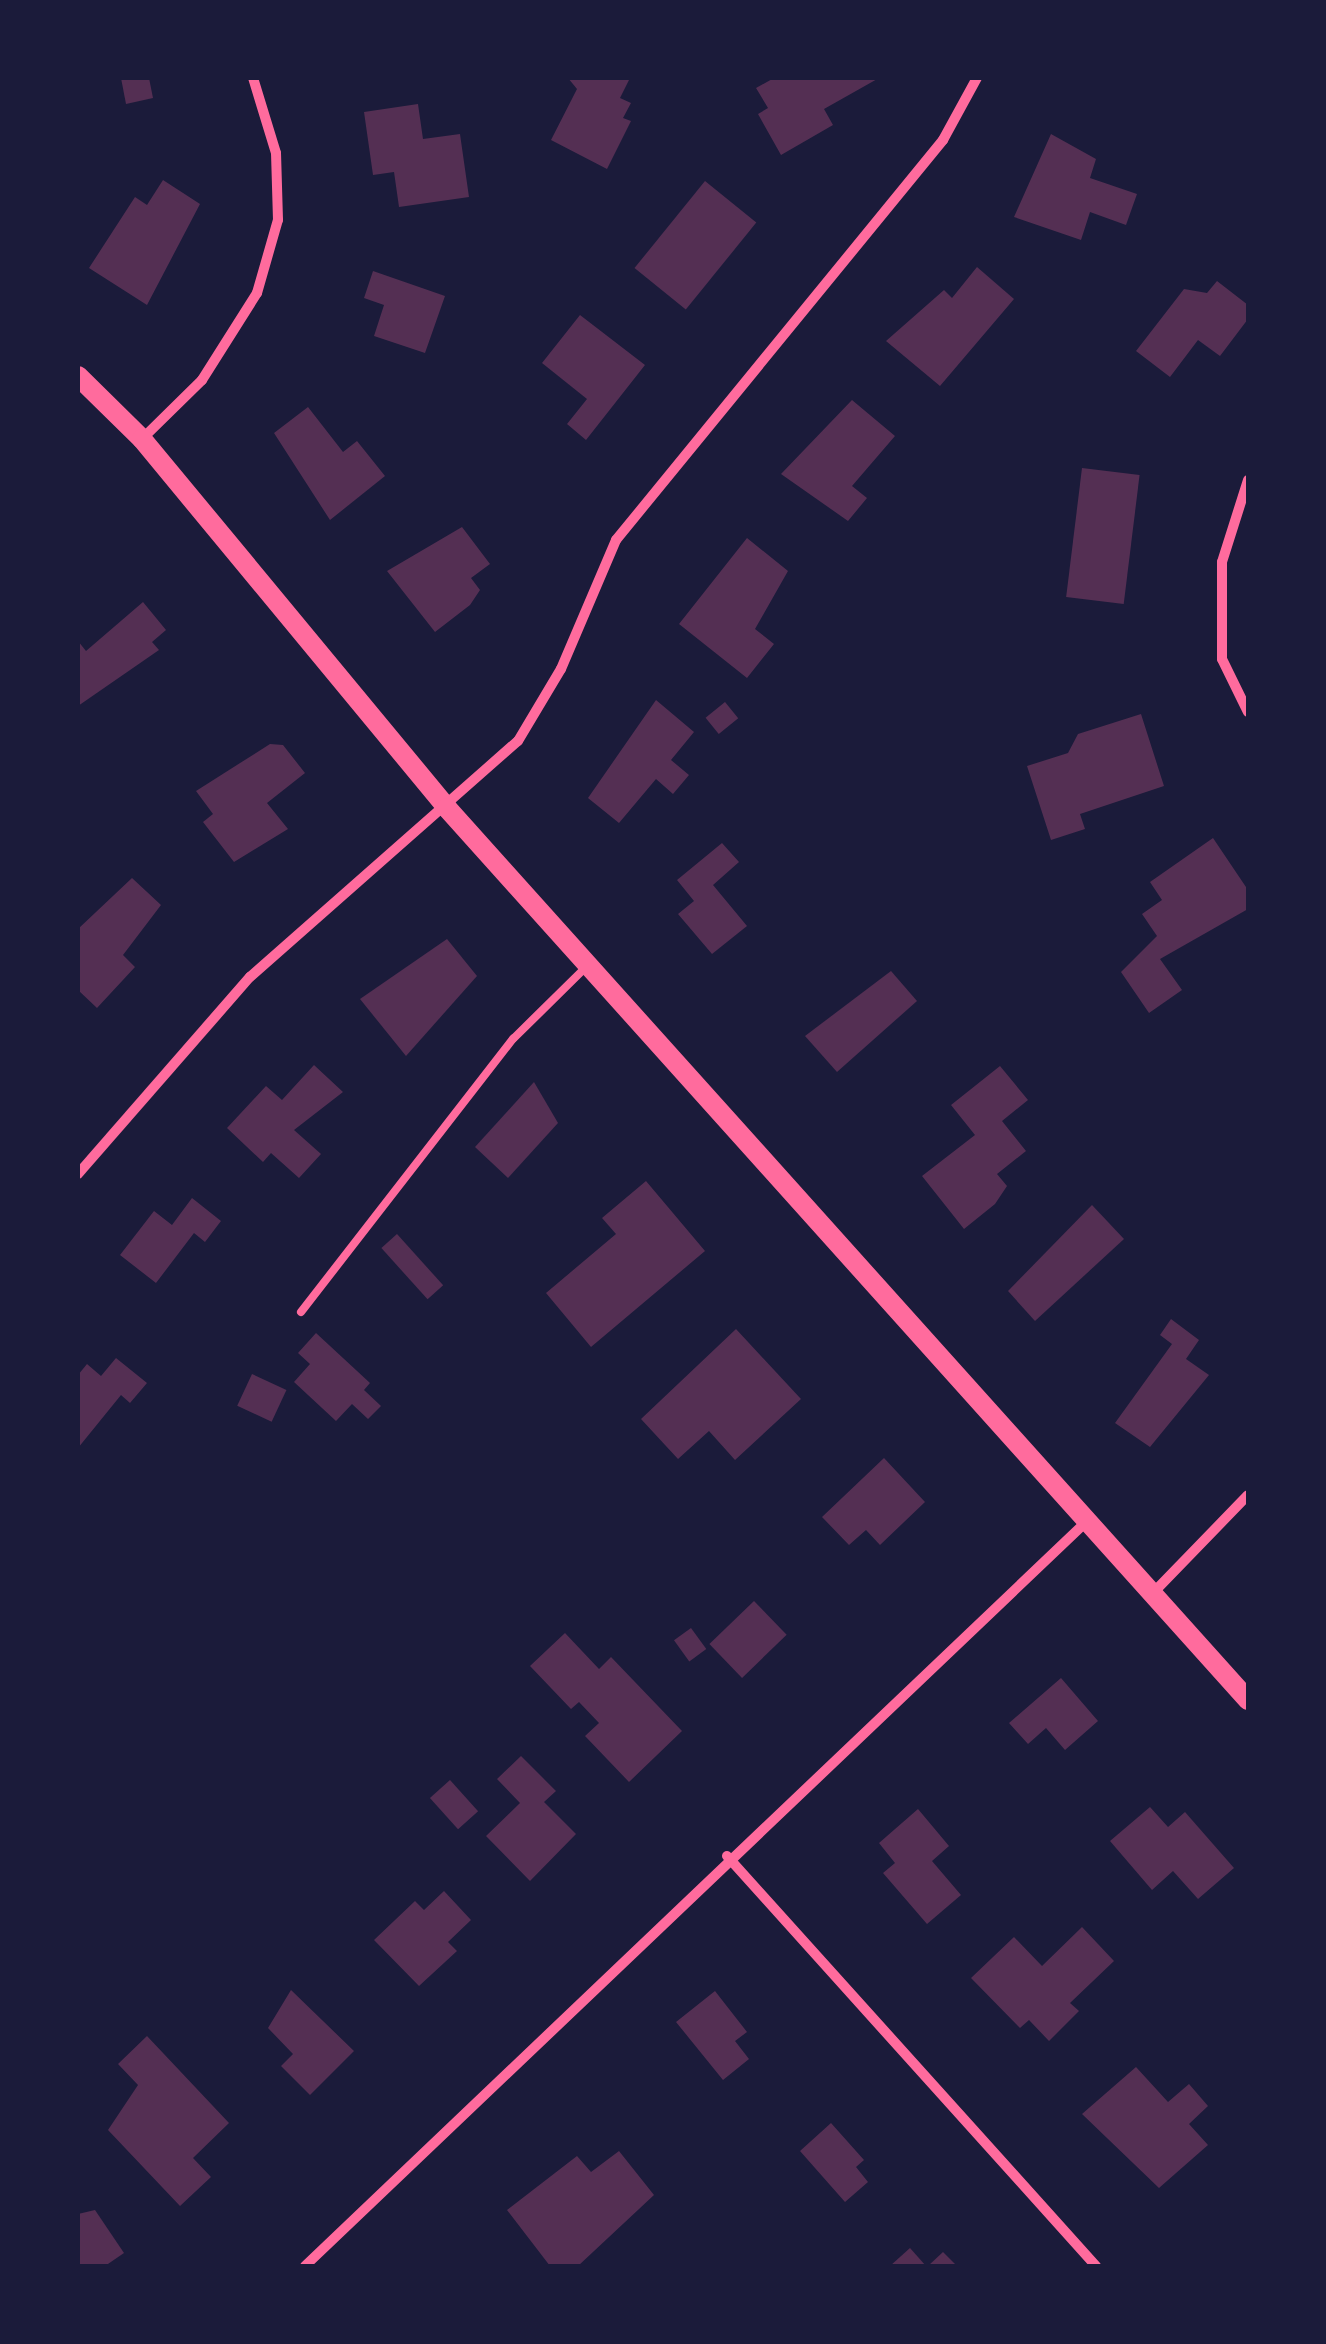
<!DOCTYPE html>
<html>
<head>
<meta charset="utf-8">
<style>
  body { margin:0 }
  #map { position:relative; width:1326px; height:2344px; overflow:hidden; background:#1b1b3a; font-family:"Exo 2",sans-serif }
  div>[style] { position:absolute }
  .building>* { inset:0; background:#542f53; transform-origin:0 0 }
  .service>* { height:8px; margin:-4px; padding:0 4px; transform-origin:4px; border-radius:4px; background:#ff6b9d }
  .minor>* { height:10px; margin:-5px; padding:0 5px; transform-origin:5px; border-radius:5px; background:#ff6b9d }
  .secondary>* { height:20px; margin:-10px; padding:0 10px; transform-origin:10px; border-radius:10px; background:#ff6b9d }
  span { translate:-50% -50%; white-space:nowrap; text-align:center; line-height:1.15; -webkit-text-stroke:8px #1b1b3a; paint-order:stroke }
  .frame { position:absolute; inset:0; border:80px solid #1b1b3a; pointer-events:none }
</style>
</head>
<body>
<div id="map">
  <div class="building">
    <div style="clip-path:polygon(121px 78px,149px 78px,153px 98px,126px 104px)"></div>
    <div style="clip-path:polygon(568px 78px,630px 78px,620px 98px,631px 103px,623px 118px,631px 121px,607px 169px,551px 140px,577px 89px)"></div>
    <div style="clip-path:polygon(774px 78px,879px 78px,824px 109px,833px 125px,781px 155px,758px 114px,768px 108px,756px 88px)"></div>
    <div style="clip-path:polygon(418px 104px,423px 139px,460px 134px,469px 197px,399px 207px,394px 172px,373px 175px,364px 112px)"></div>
    <div style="clip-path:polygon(1051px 134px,1096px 159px,1090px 178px,1137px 194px,1126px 225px,1090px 212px,1081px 240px,1014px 217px)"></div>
    <div style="clip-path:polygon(163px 180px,200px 204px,147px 305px,89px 268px,135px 197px,147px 205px)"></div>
    <div style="left:705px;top:181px;width:66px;height:112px;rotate:39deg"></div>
    <div style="clip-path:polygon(977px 267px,1014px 299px,940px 386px,886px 341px,944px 290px,952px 298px)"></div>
    <div style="clip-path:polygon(373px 271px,445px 296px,425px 353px,374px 336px,384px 305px,364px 298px)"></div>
    <div style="clip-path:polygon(1217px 281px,1248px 305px,1248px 319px,1220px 356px,1198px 340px,1170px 377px,1136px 351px,1184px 289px,1207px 293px)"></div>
    <div style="clip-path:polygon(580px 315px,645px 365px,586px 440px,567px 424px,587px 399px,542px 363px)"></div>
    <div style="clip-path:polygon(852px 400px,895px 436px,852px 486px,867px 498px,848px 521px,781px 474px)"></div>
    <div style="clip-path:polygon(308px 407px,343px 452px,357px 441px,385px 476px,330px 520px,274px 433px)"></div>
    <div style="left:1082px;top:468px;width:58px;height:130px;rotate:7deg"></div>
    <div style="clip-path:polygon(462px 527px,490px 564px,471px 578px,480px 590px,470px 605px,435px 632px,387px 571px)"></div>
    <div style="clip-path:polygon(747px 538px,788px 571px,755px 629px,774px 644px,747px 678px,679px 624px)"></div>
    <div style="clip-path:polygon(143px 602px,166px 630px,152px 642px,159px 650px,78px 706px,78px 641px,86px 651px)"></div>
    <div style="clip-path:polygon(656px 700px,694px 732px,671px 760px,689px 775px,673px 794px,656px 779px,619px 823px,588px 798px)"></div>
    <div style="left:725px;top:702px;width:21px;height:25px;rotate:51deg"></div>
    <div style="clip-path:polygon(1141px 714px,1164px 786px,1080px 814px,1085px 829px,1051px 840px,1027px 766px,1068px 753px,1078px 734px)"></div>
    <div style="clip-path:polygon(270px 744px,283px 745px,305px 773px,267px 803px,288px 829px,234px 862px,203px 822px,213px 814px,196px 791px)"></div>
    <div style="clip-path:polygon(1213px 838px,1248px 890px,1248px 909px,1160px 959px,1182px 990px,1149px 1013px,1121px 972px,1157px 936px,1142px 914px,1162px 900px,1150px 882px)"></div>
    <div style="clip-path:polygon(722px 843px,739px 862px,713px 885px,747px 926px,712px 954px,678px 914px,694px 901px,677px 880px)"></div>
    <div style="clip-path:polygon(132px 878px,161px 905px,123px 955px,135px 967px,97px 1008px,78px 990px,78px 929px)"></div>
    <div style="clip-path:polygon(447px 939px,477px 976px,406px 1056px,360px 999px)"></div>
    <div style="clip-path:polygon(891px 971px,917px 1001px,837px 1072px,805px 1036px)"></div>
    <div style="clip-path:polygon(314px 1065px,343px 1092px,294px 1130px,321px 1154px,299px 1178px,271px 1153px,263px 1162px,227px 1128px,266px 1086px,282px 1100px)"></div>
    <div style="clip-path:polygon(1000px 1066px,1028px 1100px,1002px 1121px,1026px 1151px,997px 1174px,1007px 1186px,995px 1204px,964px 1229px,922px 1176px,975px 1135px,951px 1105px)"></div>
    <div style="clip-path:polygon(534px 1082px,558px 1123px,508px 1178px,475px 1147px)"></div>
    <div style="clip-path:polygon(646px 1181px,705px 1251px,591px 1347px,546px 1293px,616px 1234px,602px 1218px)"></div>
    <div style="clip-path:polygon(192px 1198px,221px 1221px,205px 1242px,194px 1233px,156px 1283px,120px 1255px,154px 1211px,172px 1225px)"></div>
    <div style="clip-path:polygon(1092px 1205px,1124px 1239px,1035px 1321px,1008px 1291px)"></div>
    <div style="left:397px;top:1234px;width:69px;height:21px;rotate:48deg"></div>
    <div style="clip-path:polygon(1171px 1319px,1199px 1340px,1186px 1359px,1209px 1375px,1150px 1447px,1115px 1423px,1172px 1344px,1160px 1335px)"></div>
    <div style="clip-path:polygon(736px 1329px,801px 1399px,735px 1460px,709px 1431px,678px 1459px,641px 1419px)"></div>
    <div style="clip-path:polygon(316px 1333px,370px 1383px,364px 1390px,381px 1406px,368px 1419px,352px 1404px,336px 1421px,294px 1382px,310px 1364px,298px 1353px)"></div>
    <div style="clip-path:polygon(116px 1358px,147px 1383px,130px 1403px,121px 1395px,78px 1448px,78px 1375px,87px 1364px,101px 1376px)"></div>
    <div style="left:252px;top:1374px;width:38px;height:35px;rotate:25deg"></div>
    <div style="clip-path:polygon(884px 1458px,925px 1502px,880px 1545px,866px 1530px,849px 1545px,822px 1517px)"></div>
    <div style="left:754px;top:1601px;width:47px;height:62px;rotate:46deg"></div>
    <div style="left:691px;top:1628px;width:26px;height:21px;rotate:54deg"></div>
    <div style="clip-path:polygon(565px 1633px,599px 1669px,611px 1657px,682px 1731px,629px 1782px,585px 1736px,599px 1723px,579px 1702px,571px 1709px,530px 1666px)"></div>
    <div style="clip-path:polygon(1061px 1678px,1098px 1721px,1065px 1750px,1046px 1728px,1028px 1744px,1009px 1723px)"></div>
    <div style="clip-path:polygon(521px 1756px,556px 1791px,544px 1802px,576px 1834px,530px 1881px,486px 1836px,520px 1803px,497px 1779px)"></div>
    <div style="left:450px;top:1780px;width:42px;height:27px;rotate:48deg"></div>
    <div style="clip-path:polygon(1150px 1807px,1168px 1827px,1185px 1812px,1234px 1868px,1198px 1899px,1173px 1871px,1152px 1890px,1110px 1841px)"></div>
    <div style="clip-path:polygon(918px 1809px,949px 1846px,932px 1861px,961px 1895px,927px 1924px,883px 1873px,895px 1863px,879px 1843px)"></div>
    <div style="clip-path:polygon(444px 1891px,471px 1920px,448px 1942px,457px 1951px,419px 1986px,374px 1940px,415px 1901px,424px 1910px)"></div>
    <div style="clip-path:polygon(1082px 1927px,1114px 1961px,1070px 2003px,1079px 2011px,1049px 2041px,1029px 2020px,1020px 2028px,971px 1978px,1014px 1937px,1042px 1966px)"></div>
    <div style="clip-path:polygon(291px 1990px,354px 2051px,310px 2095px,281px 2066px,293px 2054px,268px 2028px)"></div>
    <div style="clip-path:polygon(715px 1991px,747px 2032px,735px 2041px,749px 2059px,723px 2080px,676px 2022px)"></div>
    <div style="clip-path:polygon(147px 2036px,229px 2123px,193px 2158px,211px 2177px,180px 2206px,108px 2130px,138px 2085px,118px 2064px)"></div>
    <div style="clip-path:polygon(1136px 2067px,1168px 2102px,1189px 2084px,1208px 2106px,1189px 2124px,1208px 2145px,1159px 2188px,1082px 2114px)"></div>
    <div style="clip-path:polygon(831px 2123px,864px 2160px,856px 2167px,868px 2182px,845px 2202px,800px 2151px)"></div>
    <div style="clip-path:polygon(619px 2151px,654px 2195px,578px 2266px,550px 2266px,507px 2210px,577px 2156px,591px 2172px)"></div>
    <div style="clip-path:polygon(95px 2210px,124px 2253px,105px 2266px,78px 2266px,78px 2214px)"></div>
    <div style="clip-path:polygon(910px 2248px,926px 2266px,890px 2266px)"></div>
    <div style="clip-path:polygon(943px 2252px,957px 2266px,928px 2266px)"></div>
  </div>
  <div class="service">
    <div style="left:301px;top:1312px;width:346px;rotate:-52.2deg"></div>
    <div style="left:513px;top:1039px;width:104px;rotate:-44.6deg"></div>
  </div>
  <div class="minor">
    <div style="left:142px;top:439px;width:84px;rotate:-44.5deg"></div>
    <div style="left:202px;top:380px;width:103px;rotate:-57.7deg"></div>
    <div style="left:257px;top:293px;width:76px;rotate:-74deg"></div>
    <div style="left:278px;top:220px;width:67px;rotate:-91.7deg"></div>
    <div style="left:276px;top:153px;width:78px;rotate:-107deg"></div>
    <div style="left:1248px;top:480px;width:86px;rotate:107.6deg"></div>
    <div style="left:1222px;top:562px;width:97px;rotate:90deg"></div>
    <div style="left:1222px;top:659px;width:59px;rotate:63.9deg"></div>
    <div style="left:78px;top:1174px;width:262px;rotate:-48.9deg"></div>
    <div style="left:250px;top:977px;width:357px;rotate:-41.4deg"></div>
    <div style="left:518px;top:741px;width:84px;rotate:-59.2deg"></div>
    <div style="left:561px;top:669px;width:140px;rotate:-66.9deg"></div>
    <div style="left:616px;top:540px;width:517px;rotate:-50.73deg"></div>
    <div style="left:943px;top:140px;width:71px;rotate:-61.3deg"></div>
    <div style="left:1153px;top:1593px;width:136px;rotate:-45.9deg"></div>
    <div style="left:727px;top:1856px;width:552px;rotate:48.01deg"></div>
    <div style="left:305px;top:2266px;width:1081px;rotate:-43.61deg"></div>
  </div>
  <div class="secondary">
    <div style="left:78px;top:376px;width:90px;rotate:44.5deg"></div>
    <div style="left:142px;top:439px;width:479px;rotate:50.4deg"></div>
    <div style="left:447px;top:808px;width:1199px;rotate:48.08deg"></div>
  </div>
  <div class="frame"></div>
</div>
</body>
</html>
